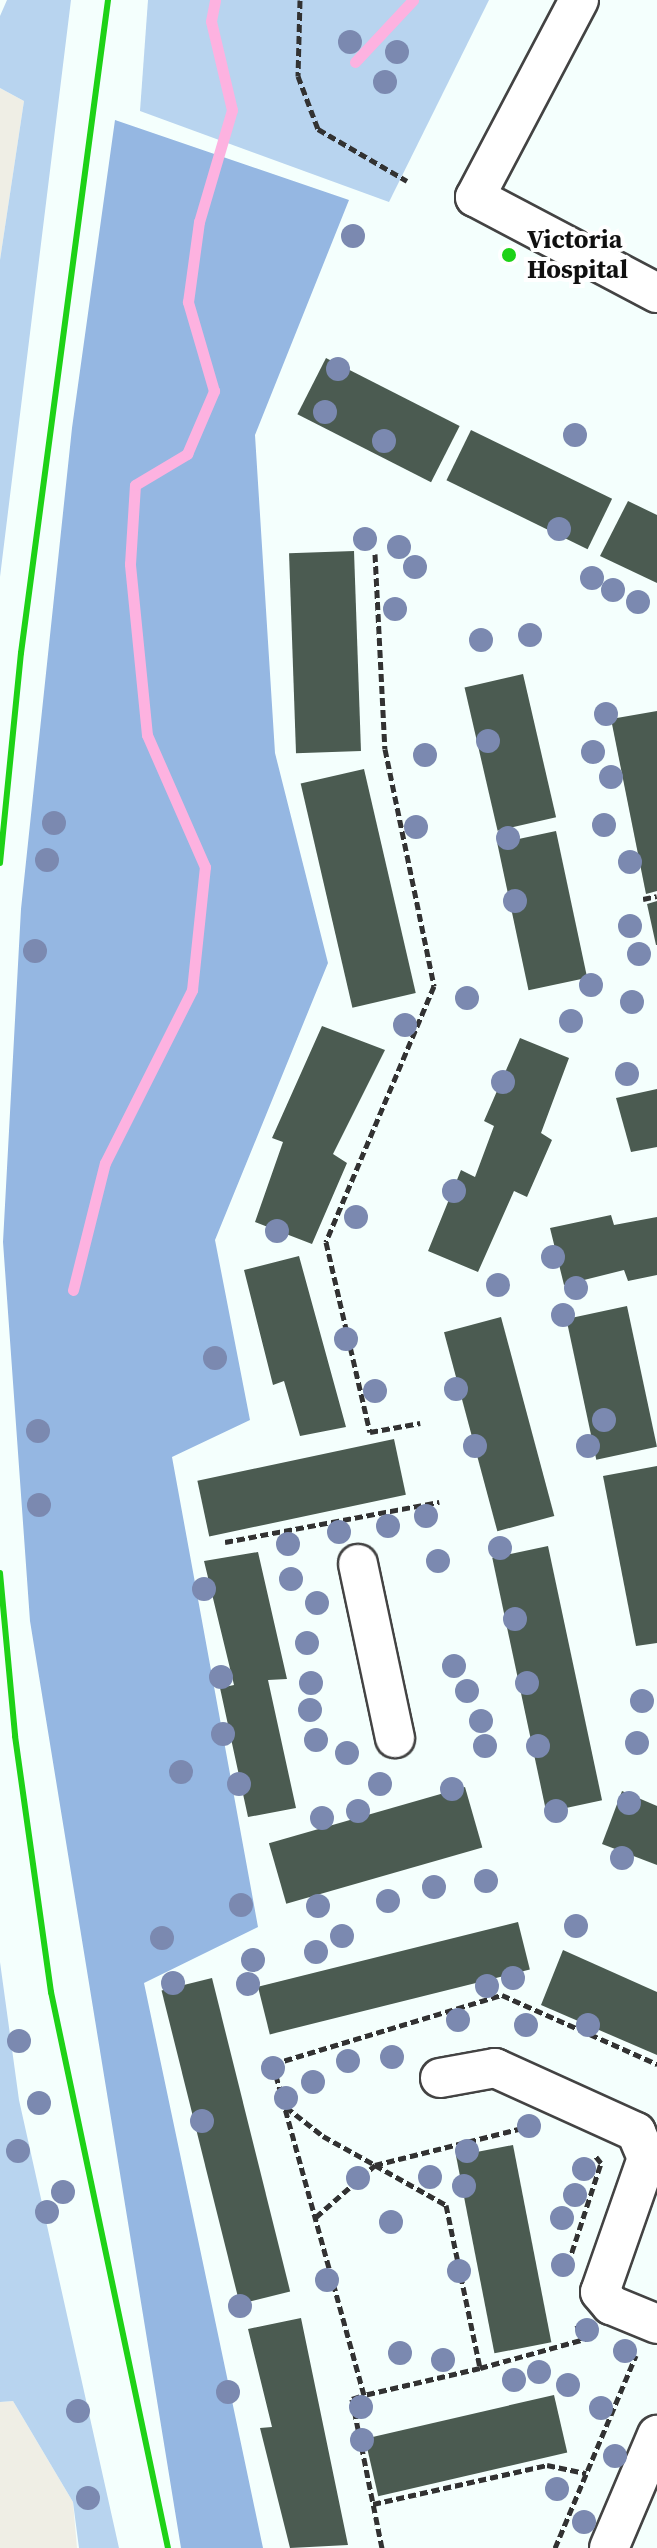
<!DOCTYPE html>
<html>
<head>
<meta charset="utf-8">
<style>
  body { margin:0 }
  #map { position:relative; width:657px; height:2548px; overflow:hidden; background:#f4fffd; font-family:"Source Serif 4",serif }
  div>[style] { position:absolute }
  .industrial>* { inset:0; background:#efeee5 }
  .green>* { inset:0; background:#b8d4ef }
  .forest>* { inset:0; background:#95b7e2 }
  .stream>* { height:11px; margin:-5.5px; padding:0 5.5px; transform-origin:5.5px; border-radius:5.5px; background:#fdb2e0 }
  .building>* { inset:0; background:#4b5b51; transform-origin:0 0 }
  .path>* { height:5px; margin-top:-2.5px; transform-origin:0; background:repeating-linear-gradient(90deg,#323232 0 8px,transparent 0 12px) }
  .roads { filter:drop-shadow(2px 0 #434343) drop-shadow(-2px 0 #434343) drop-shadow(0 2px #434343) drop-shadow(0 -2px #434343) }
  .minor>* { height:38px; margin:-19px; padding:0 19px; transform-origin:19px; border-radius:19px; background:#fff }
  .rail>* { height:6px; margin:-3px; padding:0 3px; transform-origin:3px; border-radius:3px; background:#1ed217 }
  .trees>* { width:24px; height:24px; margin:-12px; border-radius:50%; background:#7b89b0 }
  .dots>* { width:22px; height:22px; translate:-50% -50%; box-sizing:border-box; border:4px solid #fff; border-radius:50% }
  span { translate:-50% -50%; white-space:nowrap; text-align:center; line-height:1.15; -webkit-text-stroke:8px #fff; paint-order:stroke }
  .poi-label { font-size:26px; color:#101010; font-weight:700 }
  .left { translate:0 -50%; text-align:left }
</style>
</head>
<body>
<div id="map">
  <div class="industrial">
    <div style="clip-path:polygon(0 88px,24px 101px,0 260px)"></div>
    <div style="clip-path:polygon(13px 2401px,73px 2502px,77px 2548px,0 2548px,0 2402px)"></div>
  </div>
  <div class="green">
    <div style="clip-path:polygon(7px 0,71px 0,0 577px,0 260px,24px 101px,0 88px,0 16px)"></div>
    <div style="clip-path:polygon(148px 0,489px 0,389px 202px,140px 111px)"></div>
    <div style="clip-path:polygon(0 1962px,19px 2100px,119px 2548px,79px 2548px,73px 2502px,13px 2401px,0 2402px)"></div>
  </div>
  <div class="forest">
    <div style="clip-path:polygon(115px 120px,349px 200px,255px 435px,275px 753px,328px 963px,215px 1240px,250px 1420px,172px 1457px,258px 1927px,144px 1983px,263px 2548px,181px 2548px,30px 1621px,3px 1242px,21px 909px,72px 428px)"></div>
  </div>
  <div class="stream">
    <div style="left:355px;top:62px;width:85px;rotate:-46.9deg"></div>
    <div style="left:73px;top:1290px;width:131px;rotate:-75.9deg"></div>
    <div style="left:105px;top:1163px;width:194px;rotate:-63.3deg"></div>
    <div style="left:192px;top:990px;width:124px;rotate:-84deg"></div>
    <div style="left:205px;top:867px;width:144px;rotate:-113.7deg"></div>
    <div style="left:147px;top:735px;width:172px;rotate:-95.7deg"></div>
    <div style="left:130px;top:564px;width:79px;rotate:-86.4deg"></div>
    <div style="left:135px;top:485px;width:61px;rotate:-30.8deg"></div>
    <div style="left:187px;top:454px;width:69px;rotate:-66.8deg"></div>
    <div style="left:214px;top:391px;width:93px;rotate:-106.3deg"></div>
    <div style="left:188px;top:302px;width:81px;rotate:-82.2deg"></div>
    <div style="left:199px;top:222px;width:117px;rotate:-73.6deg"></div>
    <div style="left:232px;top:110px;width:91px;rotate:-103.3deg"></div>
    <div style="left:211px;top:21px;width:21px;rotate:-79deg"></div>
  </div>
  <div class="building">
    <div style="left:326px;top:358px;width:150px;height:63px;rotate:27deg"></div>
    <div style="left:471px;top:430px;width:157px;height:56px;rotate:26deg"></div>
    <div style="clip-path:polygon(628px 501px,657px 515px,657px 583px,600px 556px)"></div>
    <div style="left:354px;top:551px;width:200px;height:65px;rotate:88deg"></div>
    <div style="left:523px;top:674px;width:147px;height:60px;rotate:77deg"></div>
    <div style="clip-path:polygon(657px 711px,657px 891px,646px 894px,611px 719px)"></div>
    <div style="left:364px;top:769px;width:230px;height:65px;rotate:77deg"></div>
    <div style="left:556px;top:831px;width:150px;height:60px;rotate:78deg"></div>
    <div style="clip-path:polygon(657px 901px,657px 945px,656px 945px,647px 904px)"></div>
    <div style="clip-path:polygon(322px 1026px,385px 1050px,333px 1154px,347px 1163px,312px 1244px,255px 1222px,283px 1142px,272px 1138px)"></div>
    <div style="clip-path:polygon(520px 1038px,569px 1058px,541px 1133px,552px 1140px,527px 1197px,514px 1191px,478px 1272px,428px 1251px,461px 1170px,475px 1177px,494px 1126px,484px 1121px)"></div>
    <div style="clip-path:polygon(657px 1089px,657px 1147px,631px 1152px,616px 1098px)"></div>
    <div style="clip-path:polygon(611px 1215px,614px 1225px,657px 1217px,657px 1275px,628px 1281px,624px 1270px,564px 1285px,550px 1228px)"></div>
    <div style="clip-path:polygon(299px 1256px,346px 1427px,300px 1436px,284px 1381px,273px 1385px,244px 1270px)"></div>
    <div style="left:627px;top:1306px;width:144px;height:62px;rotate:78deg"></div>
    <div style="left:501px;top:1317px;width:206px;height:59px;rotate:75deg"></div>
    <div style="left:394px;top:1439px;width:57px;height:201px;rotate:78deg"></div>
    <div style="clip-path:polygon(657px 1466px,657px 1643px,636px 1646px,603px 1476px)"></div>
    <div style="left:548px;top:1546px;width:260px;height:57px;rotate:78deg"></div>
    <div style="clip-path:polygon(258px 1552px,287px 1679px,268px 1680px,296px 1808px,248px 1817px,220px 1688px,234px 1685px,204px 1561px)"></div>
    <div style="left:465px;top:1787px;width:63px;height:204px;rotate:74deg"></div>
    <div style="clip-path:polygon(622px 1791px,657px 1806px,657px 1865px,602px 1844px)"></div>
    <div style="left:518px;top:1922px;width:49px;height:268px;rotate:76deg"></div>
    <div style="clip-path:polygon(563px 1950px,657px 1992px,657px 2055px,541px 2005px)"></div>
    <div style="left:212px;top:1978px;width:323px;height:52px;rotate:76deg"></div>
    <div style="left:513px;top:2145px;width:201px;height:58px;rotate:79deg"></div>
    <div style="clip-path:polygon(301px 2318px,348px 2545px,290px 2548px,260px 2428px,272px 2427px,248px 2329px)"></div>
    <div style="left:554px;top:2395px;width:59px;height:194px;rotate:77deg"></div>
  </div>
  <div class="path">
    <div style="left:300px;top:0;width:76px;rotate:91.5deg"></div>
    <div style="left:298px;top:76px;width:57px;rotate:69.3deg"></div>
    <div style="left:318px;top:129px;width:103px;rotate:30.3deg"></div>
    <div style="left:375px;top:554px;width:195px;rotate:87.1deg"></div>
    <div style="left:385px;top:749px;width:242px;rotate:78.3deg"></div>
    <div style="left:434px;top:986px;width:278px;rotate:112.9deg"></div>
    <div style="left:326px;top:1242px;width:195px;rotate:77deg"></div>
    <div style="left:370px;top:1432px;width:51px;rotate:-10.2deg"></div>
    <div style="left:643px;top:899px;width:14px;rotate:-12deg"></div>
    <div style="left:225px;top:1542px;width:218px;rotate:-10.6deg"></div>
    <div style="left:286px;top:2107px;width:47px;rotate:38.1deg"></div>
    <div style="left:323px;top:2136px;width:60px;rotate:29.1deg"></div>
    <div style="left:375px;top:2165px;width:156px;rotate:-14.1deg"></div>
    <div style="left:526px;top:2127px;width:12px;rotate:20deg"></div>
    <div style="left:316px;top:2217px;width:79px;rotate:-41.4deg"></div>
    <div style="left:375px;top:2165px;width:81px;rotate:29.4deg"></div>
    <div style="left:446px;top:2205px;width:167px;rotate:78.2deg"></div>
    <div style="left:480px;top:2368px;width:119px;rotate:166.9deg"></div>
    <div style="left:568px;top:2264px;width:106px;rotate:-71.9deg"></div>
    <div style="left:601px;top:2163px;width:11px;rotate:-128deg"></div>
    <div style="left:577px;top:2325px;width:16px;rotate:72deg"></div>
    <div style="left:480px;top:2368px;width:116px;rotate:-15.5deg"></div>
    <div style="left:373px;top:2504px;width:178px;rotate:-12.6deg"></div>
    <div style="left:547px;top:2465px;width:40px;rotate:12deg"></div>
    <div style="left:382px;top:2548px;width:152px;rotate:-101.4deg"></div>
    <div style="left:352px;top:2399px;width:13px;rotate:-18deg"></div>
    <div style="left:364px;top:2395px;width:343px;rotate:-105.4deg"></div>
    <div style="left:273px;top:2064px;width:239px;rotate:-16.8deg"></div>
    <div style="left:502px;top:1995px;width:170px;rotate:24deg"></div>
    <div style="left:555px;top:2548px;width:209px;rotate:-67.2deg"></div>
  </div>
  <div class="roads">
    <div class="minor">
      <div style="left:579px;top:0;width:223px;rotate:117.8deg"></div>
      <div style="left:475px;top:197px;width:206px;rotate:27.8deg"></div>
      <div style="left:358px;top:1564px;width:178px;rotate:78deg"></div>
      <div style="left:440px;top:2078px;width:56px;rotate:-10.3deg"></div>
      <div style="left:495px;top:2068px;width:155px;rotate:24.4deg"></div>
      <div style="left:636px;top:2132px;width:28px;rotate:67deg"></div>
      <div style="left:647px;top:2158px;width:142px;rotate:109.3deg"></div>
      <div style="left:600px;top:2292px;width:17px;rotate:50deg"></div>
      <div style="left:611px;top:2305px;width:50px;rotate:22.4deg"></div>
      <div style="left:609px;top:2548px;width:123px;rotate:-67deg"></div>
    </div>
  </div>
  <div class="rail">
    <div style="left:0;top:863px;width:211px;rotate:-84.3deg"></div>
    <div style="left:21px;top:653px;width:659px;rotate:-82.41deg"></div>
    <div style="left:0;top:1573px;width:164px;rotate:84.7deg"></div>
    <div style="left:15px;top:1736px;width:259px;rotate:82deg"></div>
    <div style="left:51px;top:1992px;width:568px;rotate:78.12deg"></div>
  </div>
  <div class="trees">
    <div style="left:350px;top:42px"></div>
    <div style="left:397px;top:52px"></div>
    <div style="left:385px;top:82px"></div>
    <div style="left:353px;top:236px"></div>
    <div style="left:338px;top:369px"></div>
    <div style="left:325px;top:412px"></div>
    <div style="left:575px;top:435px"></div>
    <div style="left:384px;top:441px"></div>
    <div style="left:559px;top:529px"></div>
    <div style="left:365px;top:539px"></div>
    <div style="left:399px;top:547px"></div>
    <div style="left:415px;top:567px"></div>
    <div style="left:592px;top:578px"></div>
    <div style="left:613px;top:590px"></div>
    <div style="left:638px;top:602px"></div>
    <div style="left:395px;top:609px"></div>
    <div style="left:530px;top:635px"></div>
    <div style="left:481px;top:640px"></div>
    <div style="left:606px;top:714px"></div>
    <div style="left:488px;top:741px"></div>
    <div style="left:593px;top:752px"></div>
    <div style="left:425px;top:755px"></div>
    <div style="left:611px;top:777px"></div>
    <div style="left:54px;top:823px"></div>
    <div style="left:604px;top:825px"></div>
    <div style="left:416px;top:827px"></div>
    <div style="left:508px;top:838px"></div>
    <div style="left:47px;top:860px"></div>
    <div style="left:630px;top:862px"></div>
    <div style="left:515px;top:901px"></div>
    <div style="left:630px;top:926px"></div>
    <div style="left:35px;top:951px"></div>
    <div style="left:639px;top:954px"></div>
    <div style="left:591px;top:985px"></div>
    <div style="left:467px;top:998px"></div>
    <div style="left:632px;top:1002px"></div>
    <div style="left:571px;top:1021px"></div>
    <div style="left:405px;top:1025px"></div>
    <div style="left:627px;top:1074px"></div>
    <div style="left:503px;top:1082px"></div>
    <div style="left:454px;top:1191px"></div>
    <div style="left:356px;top:1217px"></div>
    <div style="left:277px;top:1231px"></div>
    <div style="left:553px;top:1257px"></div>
    <div style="left:498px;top:1285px"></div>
    <div style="left:576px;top:1288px"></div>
    <div style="left:563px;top:1315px"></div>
    <div style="left:346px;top:1339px"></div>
    <div style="left:215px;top:1358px"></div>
    <div style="left:456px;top:1389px"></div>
    <div style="left:375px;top:1391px"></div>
    <div style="left:604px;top:1420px"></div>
    <div style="left:38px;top:1431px"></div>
    <div style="left:475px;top:1446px"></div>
    <div style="left:588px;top:1446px"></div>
    <div style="left:39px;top:1505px"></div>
    <div style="left:426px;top:1516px"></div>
    <div style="left:388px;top:1526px"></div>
    <div style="left:339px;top:1532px"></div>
    <div style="left:288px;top:1544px"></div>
    <div style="left:500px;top:1548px"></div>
    <div style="left:438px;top:1561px"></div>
    <div style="left:291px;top:1579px"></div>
    <div style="left:204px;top:1589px"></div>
    <div style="left:317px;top:1603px"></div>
    <div style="left:515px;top:1619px"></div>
    <div style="left:307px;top:1643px"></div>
    <div style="left:454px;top:1666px"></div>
    <div style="left:221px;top:1677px"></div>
    <div style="left:311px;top:1683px"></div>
    <div style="left:527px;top:1683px"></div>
    <div style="left:467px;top:1691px"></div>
    <div style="left:642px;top:1701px"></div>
    <div style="left:310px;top:1710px"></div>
    <div style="left:481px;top:1721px"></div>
    <div style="left:223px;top:1734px"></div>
    <div style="left:316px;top:1740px"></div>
    <div style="left:637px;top:1743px"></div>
    <div style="left:485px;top:1746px"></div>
    <div style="left:538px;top:1746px"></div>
    <div style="left:347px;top:1753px"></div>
    <div style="left:181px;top:1772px"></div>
    <div style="left:239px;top:1784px"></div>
    <div style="left:380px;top:1784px"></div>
    <div style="left:452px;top:1789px"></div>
    <div style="left:629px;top:1803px"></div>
    <div style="left:358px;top:1811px"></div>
    <div style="left:556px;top:1811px"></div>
    <div style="left:322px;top:1818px"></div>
    <div style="left:622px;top:1858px"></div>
    <div style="left:486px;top:1881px"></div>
    <div style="left:434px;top:1887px"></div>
    <div style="left:388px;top:1901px"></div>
    <div style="left:241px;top:1905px"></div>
    <div style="left:318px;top:1906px"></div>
    <div style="left:576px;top:1926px"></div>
    <div style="left:342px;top:1936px"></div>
    <div style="left:162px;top:1938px"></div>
    <div style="left:316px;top:1952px"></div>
    <div style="left:253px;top:1960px"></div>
    <div style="left:513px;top:1978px"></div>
    <div style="left:173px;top:1983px"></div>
    <div style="left:248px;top:1984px"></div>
    <div style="left:487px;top:1986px"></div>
    <div style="left:458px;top:2020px"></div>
    <div style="left:526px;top:2025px"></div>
    <div style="left:588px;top:2025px"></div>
    <div style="left:19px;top:2041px"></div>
    <div style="left:392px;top:2057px"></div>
    <div style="left:348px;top:2061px"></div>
    <div style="left:273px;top:2068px"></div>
    <div style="left:313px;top:2082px"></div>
    <div style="left:286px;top:2098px"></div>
    <div style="left:39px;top:2103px"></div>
    <div style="left:202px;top:2121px"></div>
    <div style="left:529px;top:2126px"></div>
    <div style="left:18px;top:2151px"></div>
    <div style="left:467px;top:2151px"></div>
    <div style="left:584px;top:2169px"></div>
    <div style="left:430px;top:2177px"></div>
    <div style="left:358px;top:2178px"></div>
    <div style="left:464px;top:2186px"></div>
    <div style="left:63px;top:2192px"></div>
    <div style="left:575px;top:2195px"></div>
    <div style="left:47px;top:2212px"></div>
    <div style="left:562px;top:2218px"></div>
    <div style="left:391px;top:2222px"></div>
    <div style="left:563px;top:2265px"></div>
    <div style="left:459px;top:2271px"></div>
    <div style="left:327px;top:2280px"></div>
    <div style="left:240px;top:2306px"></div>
    <div style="left:587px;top:2330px"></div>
    <div style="left:625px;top:2351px"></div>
    <div style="left:400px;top:2353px"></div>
    <div style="left:443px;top:2360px"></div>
    <div style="left:539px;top:2372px"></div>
    <div style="left:514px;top:2380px"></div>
    <div style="left:568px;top:2385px"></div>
    <div style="left:228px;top:2392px"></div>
    <div style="left:361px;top:2407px"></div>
    <div style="left:601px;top:2408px"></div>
    <div style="left:78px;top:2411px"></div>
    <div style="left:362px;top:2440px"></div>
    <div style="left:615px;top:2456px"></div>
    <div style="left:557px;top:2489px"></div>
    <div style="left:88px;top:2498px"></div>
    <div style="left:584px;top:2522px"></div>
  </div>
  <div class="dots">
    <div style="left:509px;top:255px;background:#1ed217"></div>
  </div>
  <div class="poi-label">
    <span class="left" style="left:527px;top:255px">Victoria<br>Hospital</span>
  </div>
</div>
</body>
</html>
